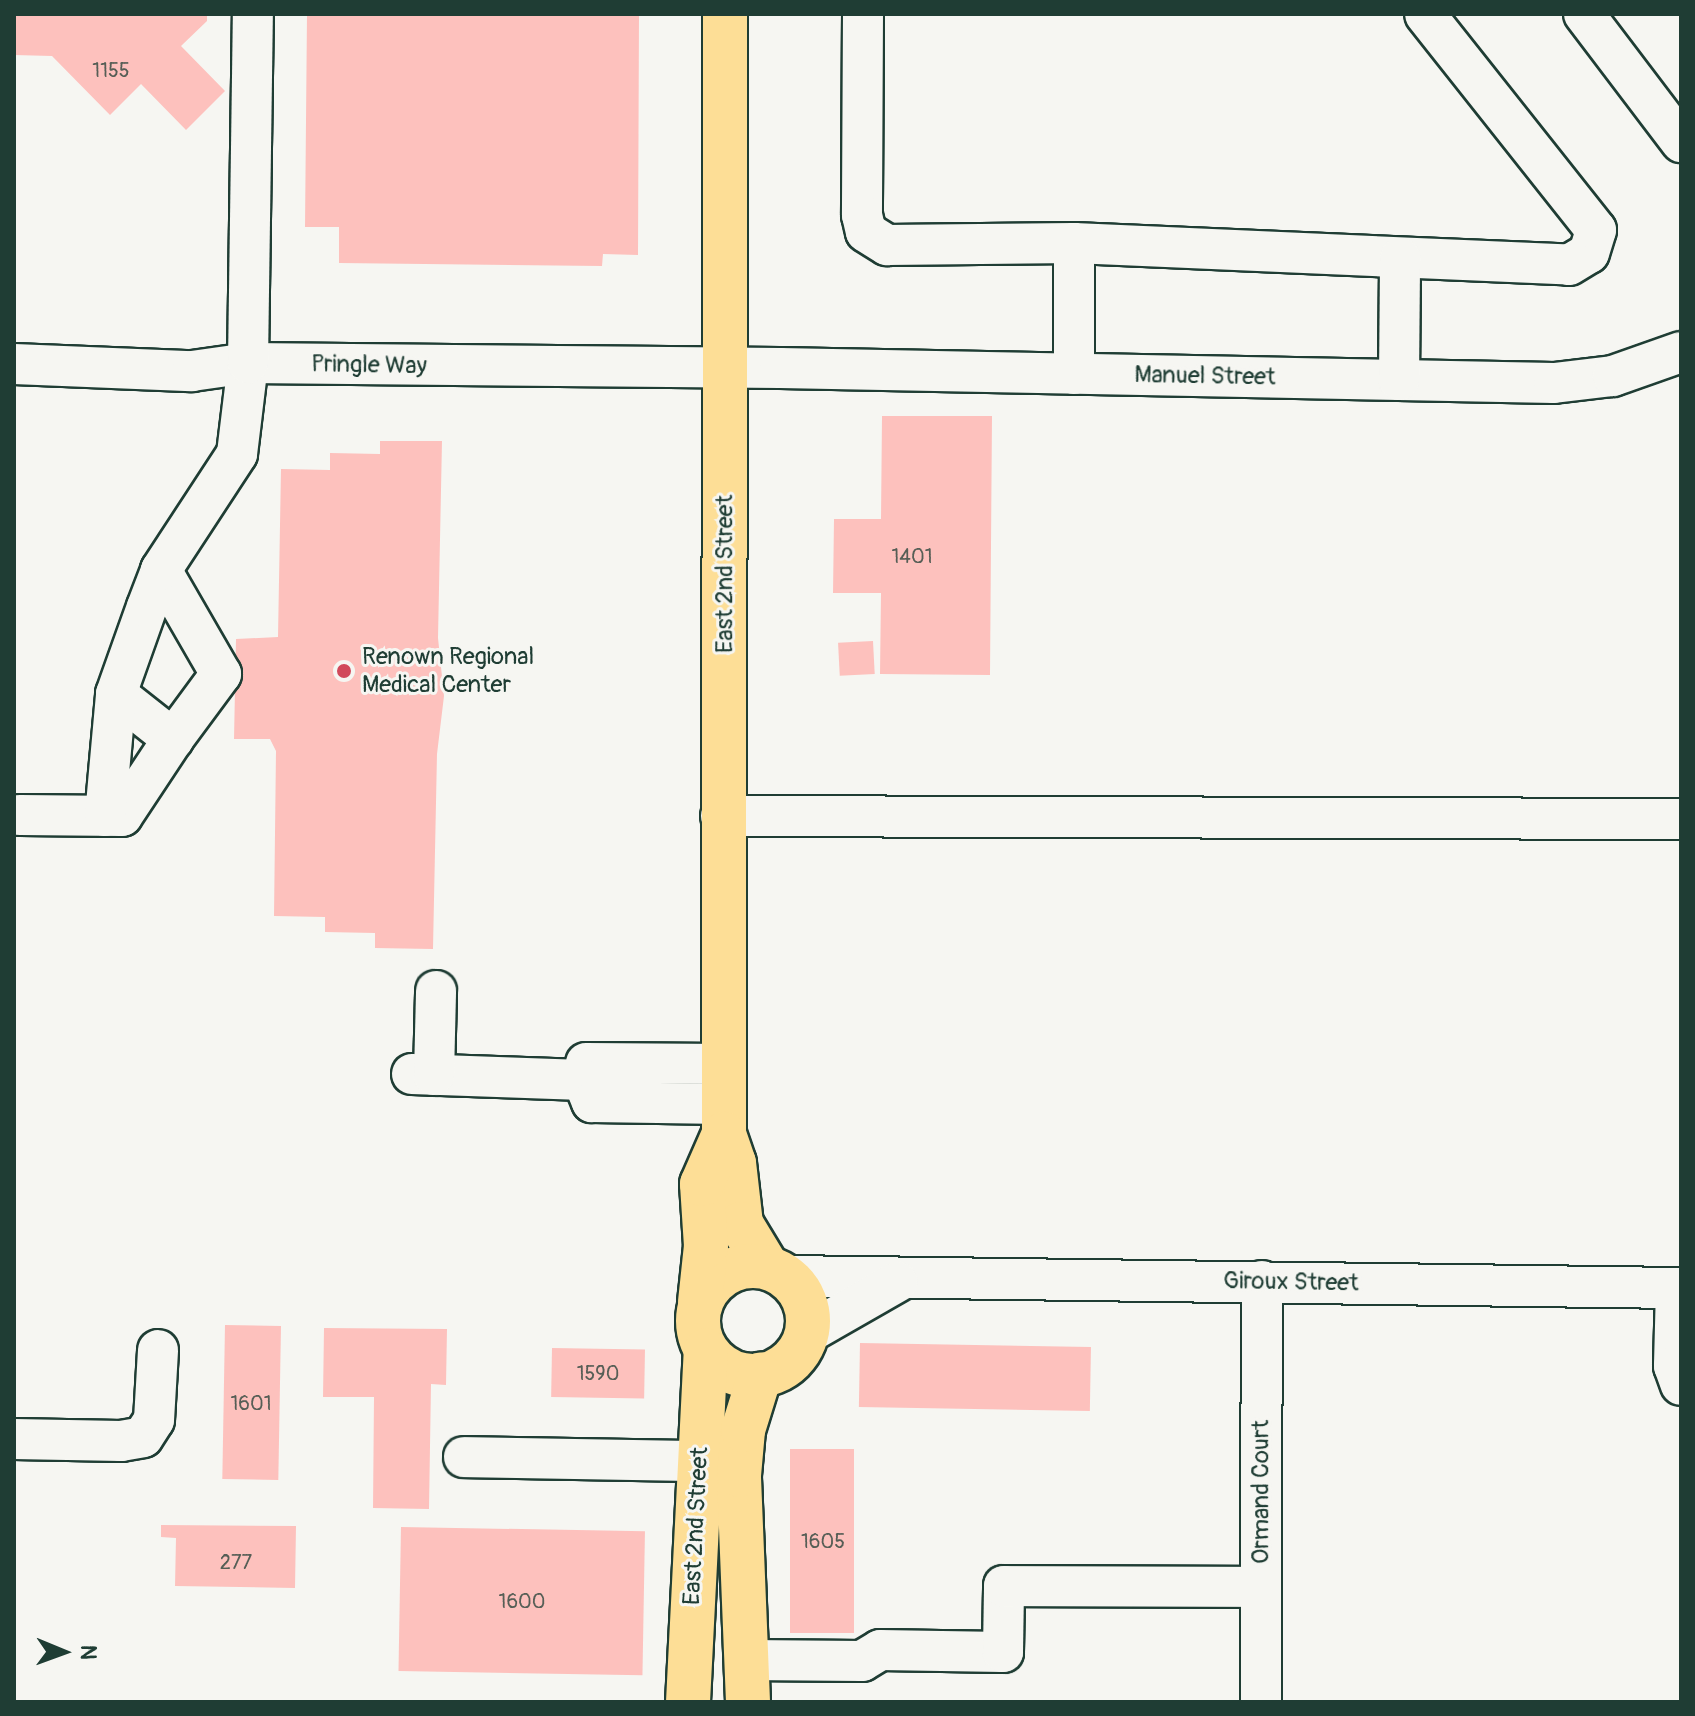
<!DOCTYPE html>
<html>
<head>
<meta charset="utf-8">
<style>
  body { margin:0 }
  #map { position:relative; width:1695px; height:1716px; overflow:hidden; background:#f6f6f2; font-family:Pangolin,sans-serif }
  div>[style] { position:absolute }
  .building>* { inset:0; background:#fdc1bd; transform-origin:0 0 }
  .roads { filter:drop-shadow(2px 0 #1f3d34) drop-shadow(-2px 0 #1f3d34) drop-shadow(0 2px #1f3d34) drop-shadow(0 -2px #1f3d34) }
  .minor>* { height:40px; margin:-20px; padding:0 20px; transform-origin:20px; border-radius:20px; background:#f6f6f2 }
  .major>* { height:44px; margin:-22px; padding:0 22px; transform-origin:22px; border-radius:22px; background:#fdde96 }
  .major>.ring { margin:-22px; padding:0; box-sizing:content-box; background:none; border:44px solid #fdde96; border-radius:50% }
  .dots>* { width:22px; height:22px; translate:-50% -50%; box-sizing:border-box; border:4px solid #f6f6f2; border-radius:50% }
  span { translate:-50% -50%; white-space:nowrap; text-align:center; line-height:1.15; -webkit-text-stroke:6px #f6f6f2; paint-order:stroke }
  .number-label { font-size:20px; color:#565e56 }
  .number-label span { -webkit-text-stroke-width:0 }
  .street-label { font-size:24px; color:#1f3d34 }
  .poi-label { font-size:24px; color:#1f3d34 }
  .left { translate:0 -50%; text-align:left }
  .frame { position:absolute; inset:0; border:16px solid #1f3d34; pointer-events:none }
  .north { position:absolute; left:24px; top:1612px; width:80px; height:80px; -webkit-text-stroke:6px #f6f6f2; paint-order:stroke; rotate:91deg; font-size:22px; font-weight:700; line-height:32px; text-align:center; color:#1f3d34 }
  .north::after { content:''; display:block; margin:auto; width:28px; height:36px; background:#1f3d34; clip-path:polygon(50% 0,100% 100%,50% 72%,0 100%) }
</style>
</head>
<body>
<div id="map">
  <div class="building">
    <div style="clip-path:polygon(14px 14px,207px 14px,207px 21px,181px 46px,225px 91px,186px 130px,141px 84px,110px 115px,52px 56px,14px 55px)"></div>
    <div style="clip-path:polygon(307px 14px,639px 14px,638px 255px,603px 254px,602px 266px,339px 263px,339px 227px,305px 227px)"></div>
    <div style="clip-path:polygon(882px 416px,992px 416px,990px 675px,880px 674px,881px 593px,833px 593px,834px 519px,881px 519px)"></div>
    <div style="clip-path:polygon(380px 441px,442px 441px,438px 638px,444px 696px,437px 754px,433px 949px,375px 948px,375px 933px,325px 932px,325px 917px,274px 916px,276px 751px,270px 739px,234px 739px,236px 639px,278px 637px,281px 469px,330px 470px,330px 453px,380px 454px)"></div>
    <div style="left:873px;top:641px;width:33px;height:35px;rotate:87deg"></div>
    <div style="left:225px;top:1325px;width:56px;height:154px;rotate:1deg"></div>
    <div style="clip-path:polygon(324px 1328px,447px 1329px,446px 1385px,431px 1384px,429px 1509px,373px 1508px,374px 1397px,323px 1397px)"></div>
    <div style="left:860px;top:1343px;width:231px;height:64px;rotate:1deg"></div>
    <div style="left:552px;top:1348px;width:93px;height:49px;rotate:1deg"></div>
    <div style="left:790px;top:1449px;width:64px;height:184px"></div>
    <div style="clip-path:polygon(161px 1525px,296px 1526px,295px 1588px,175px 1586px,176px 1538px,161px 1537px)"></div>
    <div style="left:401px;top:1527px;width:244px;height:144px;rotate:1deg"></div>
  </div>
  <div class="roads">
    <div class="minor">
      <div style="left:863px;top:14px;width:201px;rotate:90.3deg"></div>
      <div style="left:862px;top:215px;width:17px;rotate:77deg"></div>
      <div style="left:866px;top:232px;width:25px;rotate:32deg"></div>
      <div style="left:887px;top:245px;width:187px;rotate:-0.6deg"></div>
      <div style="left:1074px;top:243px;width:495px;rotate:2.5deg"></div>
      <div style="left:1569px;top:265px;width:23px;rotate:-31deg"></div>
      <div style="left:1589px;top:253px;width:24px;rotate:-73deg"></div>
      <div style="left:1596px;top:230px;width:275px;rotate:-128.4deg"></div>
      <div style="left:1584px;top:14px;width:161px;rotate:52.8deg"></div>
      <div style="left:14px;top:364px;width:178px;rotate:2.3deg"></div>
      <div style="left:192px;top:371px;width:57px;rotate:-8.1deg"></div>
      <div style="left:248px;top:363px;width:532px;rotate:0.54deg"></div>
      <div style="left:780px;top:368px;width:774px;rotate:1.11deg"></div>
      <div style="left:1554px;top:383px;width:59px;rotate:-6.8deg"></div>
      <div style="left:1613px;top:376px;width:72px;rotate:-19.4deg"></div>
      <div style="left:1074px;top:374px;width:131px;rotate:-90deg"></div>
      <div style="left:1399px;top:380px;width:122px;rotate:-89.5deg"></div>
      <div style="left:116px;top:694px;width:73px;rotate:38.3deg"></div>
      <div style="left:173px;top:739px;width:81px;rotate:-53.6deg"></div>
      <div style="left:221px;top:674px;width:120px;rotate:-120deg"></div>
      <div style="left:20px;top:815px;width:102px;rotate:0.6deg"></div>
      <div style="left:122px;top:816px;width:92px;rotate:-56.5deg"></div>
      <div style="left:105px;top:816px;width:122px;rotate:-84.8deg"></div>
      <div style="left:116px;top:694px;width:92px;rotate:-70.4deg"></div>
      <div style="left:147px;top:607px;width:40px;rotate:-69deg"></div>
      <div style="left:161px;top:570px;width:139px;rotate:-56.8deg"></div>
      <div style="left:237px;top:454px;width:92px;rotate:-83.1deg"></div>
      <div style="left:248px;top:363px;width:349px;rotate:-89.2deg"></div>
      <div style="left:721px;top:816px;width:960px;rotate:0.18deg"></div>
      <div style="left:586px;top:1063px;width:139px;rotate:0.4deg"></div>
      <div style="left:412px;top:1074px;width:171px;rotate:2deg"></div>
      <div style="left:583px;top:1080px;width:24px;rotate:68deg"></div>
      <div style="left:592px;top:1102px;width:132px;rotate:0.9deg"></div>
      <div style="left:434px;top:1075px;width:84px;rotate:-88.6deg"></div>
      <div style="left:785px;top:1276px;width:896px;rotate:0.77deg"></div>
      <div style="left:1676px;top:1288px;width:78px;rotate:91.5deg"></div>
      <div style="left:1674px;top:1366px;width:20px;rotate:70deg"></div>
      <div style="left:808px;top:1333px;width:103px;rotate:-29.8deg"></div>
      <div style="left:14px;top:1439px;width:107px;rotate:1.1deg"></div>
      <div style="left:121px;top:1441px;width:22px;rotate:-10deg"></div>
      <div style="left:143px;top:1437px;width:20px;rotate:-57deg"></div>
      <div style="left:154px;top:1420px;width:70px;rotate:-86.7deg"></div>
      <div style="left:464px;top:1457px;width:236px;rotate:1deg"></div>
      <div style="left:746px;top:1660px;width:116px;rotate:0.5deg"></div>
      <div style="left:862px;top:1661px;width:21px;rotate:-31deg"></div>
      <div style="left:880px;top:1650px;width:123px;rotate:0.9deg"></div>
      <div style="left:1003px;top:1652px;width:66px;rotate:-89.1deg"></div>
      <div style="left:1004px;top:1586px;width:257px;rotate:0.2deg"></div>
      <div style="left:1261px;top:1702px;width:421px;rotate:-89.9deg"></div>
    </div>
    <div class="major">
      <div style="left:725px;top:14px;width:1120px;rotate:90.05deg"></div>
      <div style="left:724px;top:1134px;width:31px;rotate:71deg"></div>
      <div style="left:734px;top:1163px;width:61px;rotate:83.5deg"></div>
      <div style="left:741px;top:1224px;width:50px;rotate:58.8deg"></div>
      <div class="ring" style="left:698px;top:1266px;width:66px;height:66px"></div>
      <div style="left:700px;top:1302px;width:56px;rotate:-83.9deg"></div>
      <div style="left:706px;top:1246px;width:62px;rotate:-93.7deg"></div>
      <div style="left:702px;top:1184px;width:55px;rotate:-66.3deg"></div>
      <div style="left:688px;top:1702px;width:352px;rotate:-87.1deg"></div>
      <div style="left:748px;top:1702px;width:227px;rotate:-92.3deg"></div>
      <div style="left:739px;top:1475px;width:45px;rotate:-84.9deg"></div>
      <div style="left:743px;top:1430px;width:58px;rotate:-72.8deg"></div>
    </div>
  </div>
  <div class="dots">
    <div style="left:344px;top:671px;background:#d1495b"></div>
  </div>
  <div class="number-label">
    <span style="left:111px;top:70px">1155</span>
    <span style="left:912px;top:556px">1401</span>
    <span style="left:598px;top:1373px">1590</span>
    <span style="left:251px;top:1403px">1601</span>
    <span style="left:823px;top:1541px">1605</span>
    <span style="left:236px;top:1562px">277</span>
    <span style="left:522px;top:1601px">1600</span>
  </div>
  <div class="street-label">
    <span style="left:369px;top:365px;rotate:1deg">Pringle Way</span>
    <span style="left:1205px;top:376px;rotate:1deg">Manuel Street</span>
    <span style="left:725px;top:574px;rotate:-90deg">East 2nd Street</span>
    <span style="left:1291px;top:1282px;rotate:1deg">Giroux Street</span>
    <span style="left:1261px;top:1492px;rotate:-90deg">Ormand Court</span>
    <span style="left:696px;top:1526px;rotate:-87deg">East 2nd Street</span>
  </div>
  <div class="poi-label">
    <span class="left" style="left:362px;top:671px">Renown Regional<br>Medical Center</span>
  </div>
  <div class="frame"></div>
  <div class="north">N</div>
</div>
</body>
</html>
